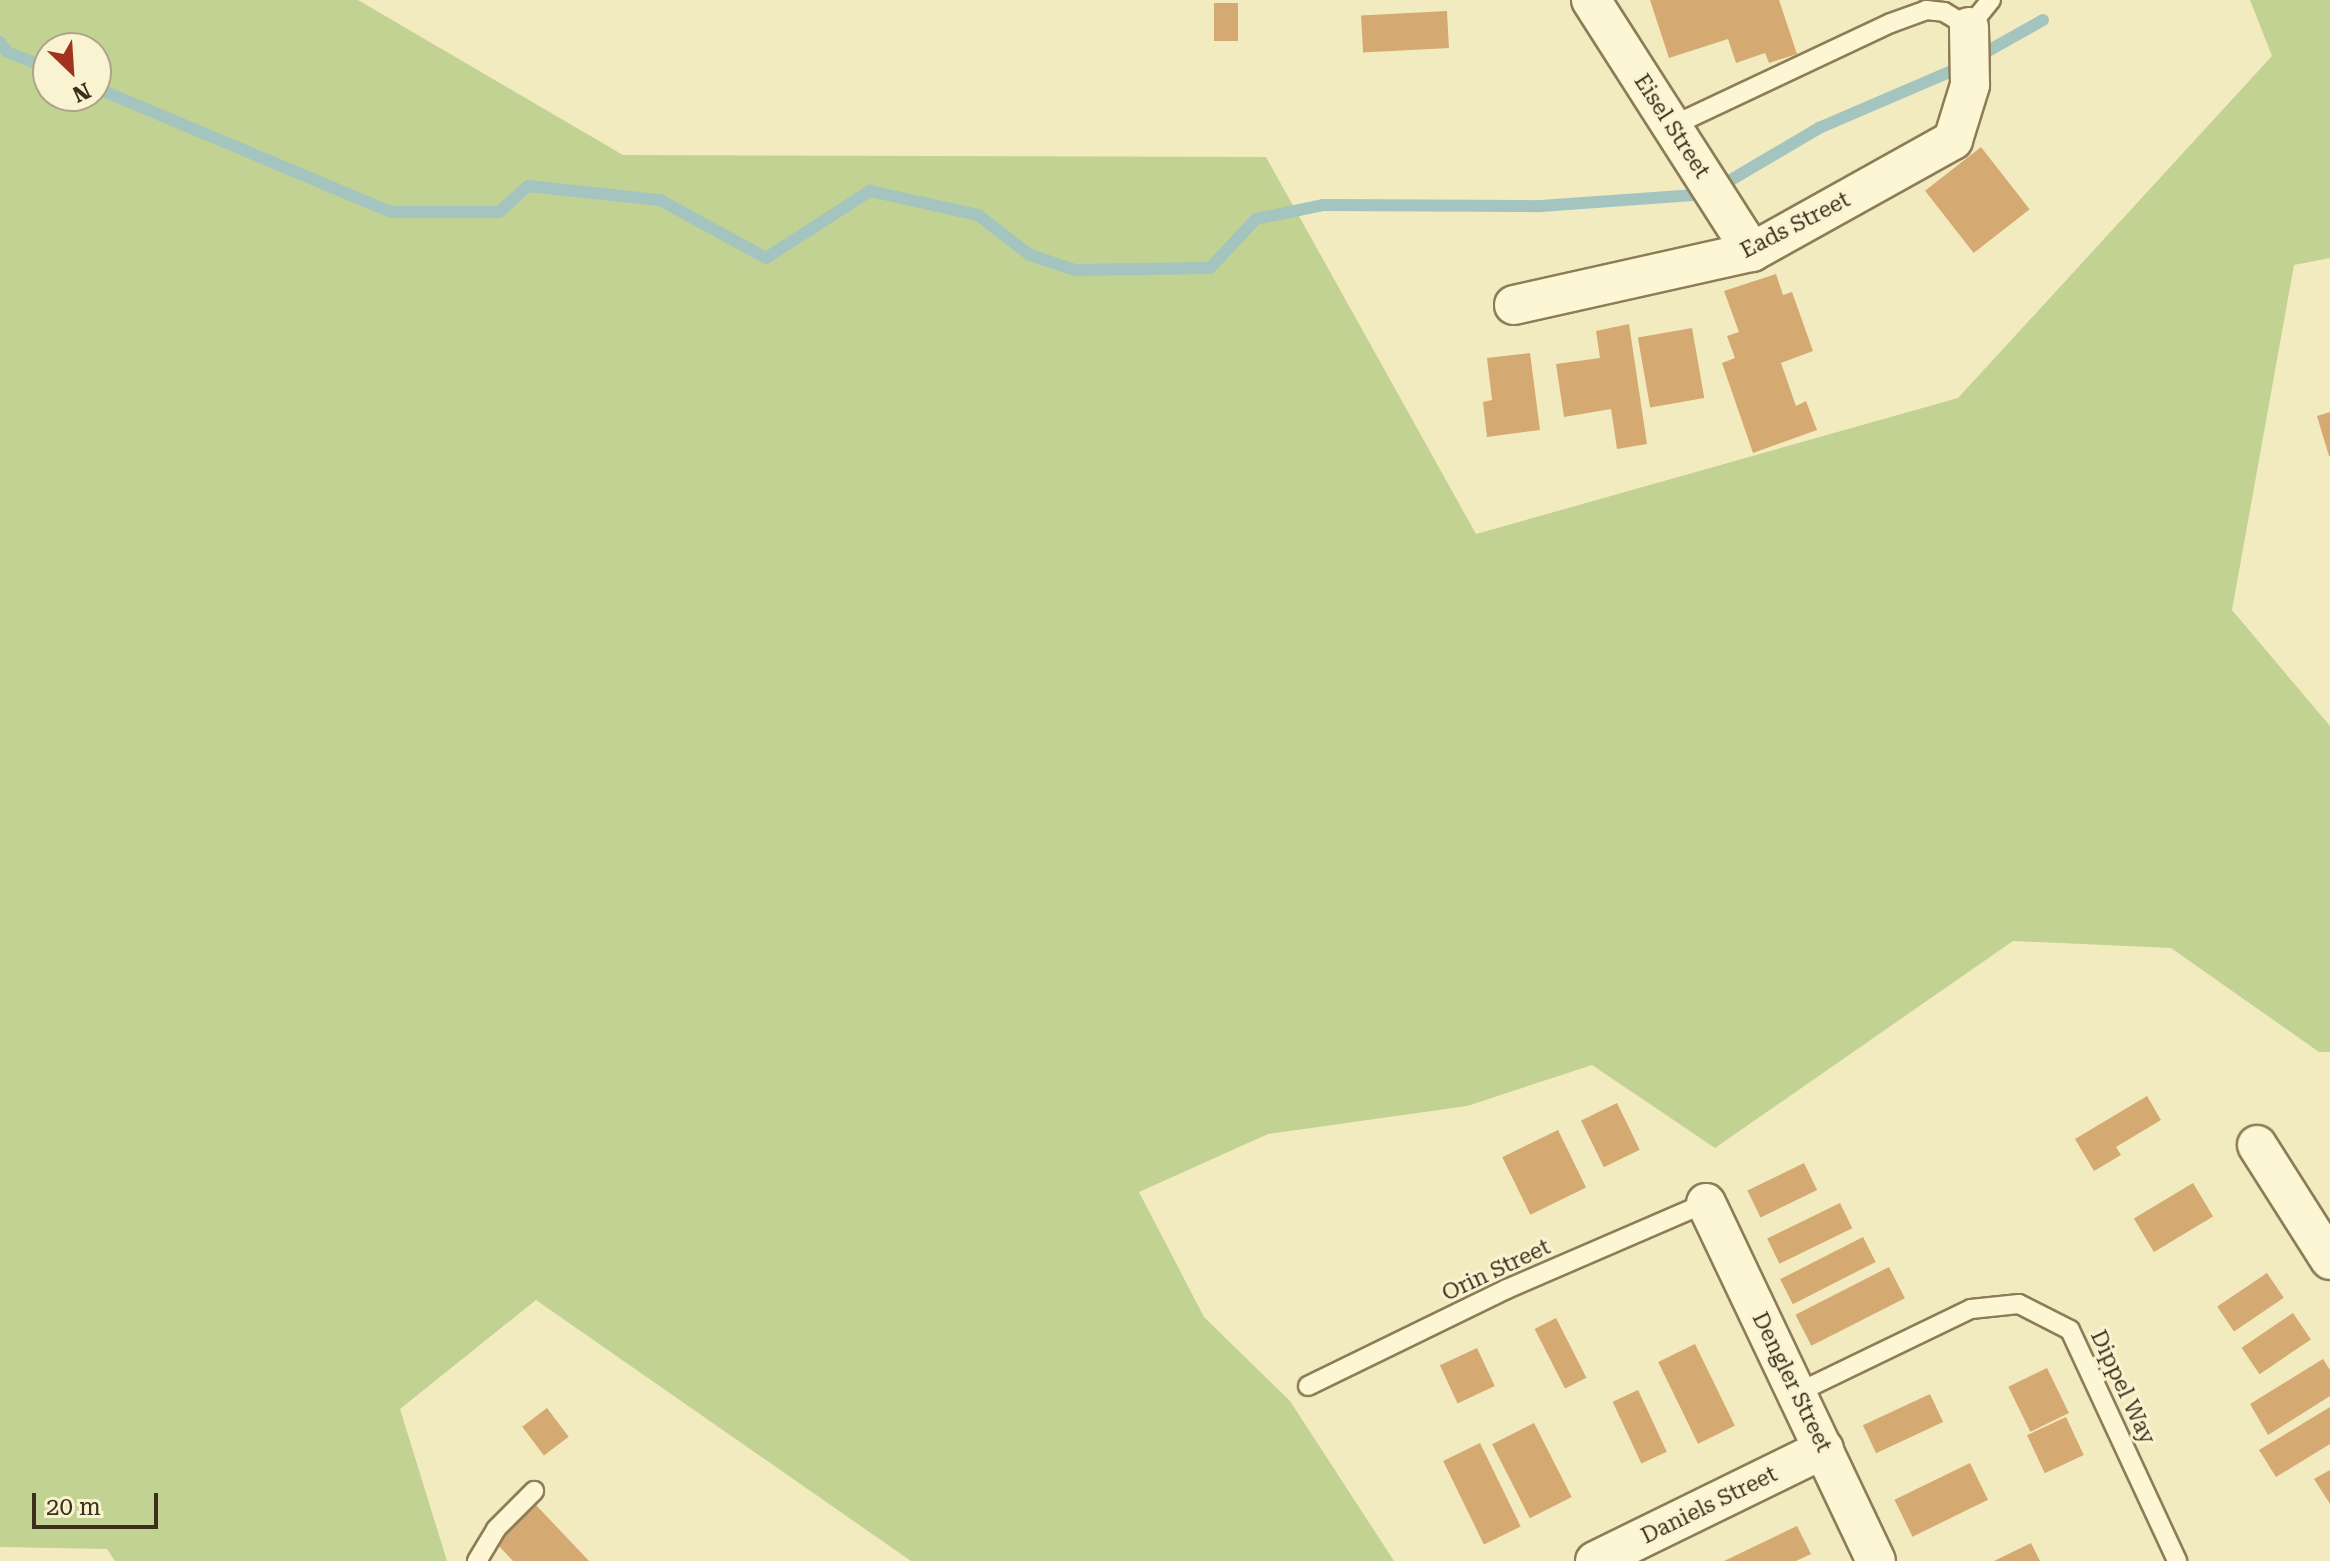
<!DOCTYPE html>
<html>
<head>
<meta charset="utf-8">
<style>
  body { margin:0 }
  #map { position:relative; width:2330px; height:1561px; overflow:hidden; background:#f2ebc0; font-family:"Roboto Serif",serif }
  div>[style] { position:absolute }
  .green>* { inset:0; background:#c2d293 }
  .stream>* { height:12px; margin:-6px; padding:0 6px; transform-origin:6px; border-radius:6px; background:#a4c4bf }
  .building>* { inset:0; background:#d5a972; transform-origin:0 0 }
  .roads { filter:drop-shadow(2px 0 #8e7c56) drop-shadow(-2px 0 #8e7c56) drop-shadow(0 2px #8e7c56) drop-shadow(0 -2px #8e7c56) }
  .service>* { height:18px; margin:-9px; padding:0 9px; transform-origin:9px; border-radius:9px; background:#fcf6d5 }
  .minor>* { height:38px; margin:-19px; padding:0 19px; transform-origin:19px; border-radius:19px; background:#fcf6d5 }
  span { translate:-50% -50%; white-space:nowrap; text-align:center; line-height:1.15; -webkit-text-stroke:6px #f9f3d1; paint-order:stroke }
  .street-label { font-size:22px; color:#3c301c }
  .north { position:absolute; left:32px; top:32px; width:80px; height:80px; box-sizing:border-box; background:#f9f3d1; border:2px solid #ada589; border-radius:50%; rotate:155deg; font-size:22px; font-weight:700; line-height:32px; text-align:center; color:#3c301c }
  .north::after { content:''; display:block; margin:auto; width:28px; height:36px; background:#a3311f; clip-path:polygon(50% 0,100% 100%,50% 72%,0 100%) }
  .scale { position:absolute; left:32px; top:1493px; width:126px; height:36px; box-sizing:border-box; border:4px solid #3c301c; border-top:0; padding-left:10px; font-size:24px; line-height:28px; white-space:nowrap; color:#3c301c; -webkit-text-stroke:6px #f9f3d1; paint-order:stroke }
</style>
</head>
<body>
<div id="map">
  <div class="green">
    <div style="clip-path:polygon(evenodd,0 0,358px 0,623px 155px,1266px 157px,1476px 534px,1958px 398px,2272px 56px,2250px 0,2330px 0,2330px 258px,2294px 265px,2232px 610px,2330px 726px,2330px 1052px,2319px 1052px,2171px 948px,2013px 941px,1715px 1148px,1592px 1065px,1467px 1106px,1268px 1134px,1139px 1192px,1204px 1317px,1290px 1401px,1394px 1561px,911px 1561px,536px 1300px,400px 1409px,447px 1561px,115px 1561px,107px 1549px,0 1547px,0 0,48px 48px,96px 48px,96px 96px,48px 96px,48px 48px)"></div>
  </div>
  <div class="stream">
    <div style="left:0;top:42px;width:12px;rotate:55deg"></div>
    <div style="left:7px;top:52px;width:44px;rotate:21.3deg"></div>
    <div style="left:96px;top:88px;width:320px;rotate:22.8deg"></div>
    <div style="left:391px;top:212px;width:108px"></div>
    <div style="left:499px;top:212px;width:39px;rotate:-42deg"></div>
    <div style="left:528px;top:186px;width:133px;rotate:6.1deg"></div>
    <div style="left:660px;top:200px;width:121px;rotate:28.7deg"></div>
    <div style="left:766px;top:258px;width:124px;rotate:-32.8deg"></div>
    <div style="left:870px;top:191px;width:111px;rotate:12.5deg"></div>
    <div style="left:978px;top:215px;width:66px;rotate:37.6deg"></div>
    <div style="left:1030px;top:255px;width:47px;rotate:18.4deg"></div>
    <div style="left:1075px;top:270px;width:135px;rotate:-0.8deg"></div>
    <div style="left:1210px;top:268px;width:67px;rotate:-46.8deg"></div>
    <div style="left:1256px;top:219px;width:68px;rotate:-11.8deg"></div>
    <div style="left:1323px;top:205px;width:218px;rotate:0.3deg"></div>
    <div style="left:1541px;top:206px;width:166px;rotate:-4.1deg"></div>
    <div style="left:1707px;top:194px;width:130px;rotate:-30.5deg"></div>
    <div style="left:1819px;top:128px;width:147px;rotate:-23.2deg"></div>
    <div style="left:1954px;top:70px;width:102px;rotate:-29.3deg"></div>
  </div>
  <div class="building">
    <div style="clip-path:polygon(1650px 0,1779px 0,1797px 54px,1769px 63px,1765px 53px,1736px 63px,1728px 39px,1669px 58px)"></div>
    <div style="left:1214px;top:3px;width:24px;height:38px"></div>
    <div style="left:1447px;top:11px;width:37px;height:86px;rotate:87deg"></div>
    <div style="left:1981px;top:147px;width:79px;height:71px;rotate:52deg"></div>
    <div style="clip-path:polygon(1776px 274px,1783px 295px,1792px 292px,1813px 351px,1781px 363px,1796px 406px,1806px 401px,1817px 430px,1753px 453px,1722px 363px,1735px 358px,1727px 336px,1739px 332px,1724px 291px)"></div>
    <div style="clip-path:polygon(1629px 324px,1647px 444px,1617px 449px,1611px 409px,1564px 417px,1556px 364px,1600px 358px,1596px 331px)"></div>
    <div style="left:1692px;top:328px;width:71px;height:55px;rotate:80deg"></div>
    <div style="clip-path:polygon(1530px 353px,1540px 430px,1487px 437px,1483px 402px,1492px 400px,1487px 358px)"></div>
    <div style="clip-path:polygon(2330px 412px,2330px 456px,2329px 456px,2317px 416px)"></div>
    <div style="clip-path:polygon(2147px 1096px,2161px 1120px,2116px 1147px,2121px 1155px,2094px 1171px,2075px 1139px)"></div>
    <div style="left:1617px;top:1103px;width:52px;height:40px;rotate:64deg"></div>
    <div style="left:1558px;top:1130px;width:64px;height:62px;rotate:64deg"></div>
    <div style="left:1804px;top:1163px;width:30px;height:63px;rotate:64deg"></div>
    <div style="left:2193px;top:1183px;width:39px;height:69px;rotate:59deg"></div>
    <div style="left:1840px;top:1203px;width:28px;height:81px;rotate:64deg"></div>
    <div style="left:1863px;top:1237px;width:28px;height:93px;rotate:63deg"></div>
    <div style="left:1889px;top:1267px;width:35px;height:105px;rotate:63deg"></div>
    <div style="left:2267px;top:1273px;width:30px;height:60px;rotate:56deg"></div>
    <div style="left:2293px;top:1313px;width:32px;height:62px;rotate:56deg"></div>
    <div style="left:1556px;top:1318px;width:67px;height:24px;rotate:63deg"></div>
    <div style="left:1695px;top:1344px;width:91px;height:41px;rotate:64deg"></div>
    <div style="left:1477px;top:1348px;width:42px;height:41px;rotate:65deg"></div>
    <div style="clip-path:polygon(2323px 1359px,2330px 1370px,2330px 1396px,2268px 1435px,2250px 1404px)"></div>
    <div style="left:2047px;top:1368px;width:50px;height:43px;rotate:64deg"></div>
    <div style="left:1638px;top:1390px;width:68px;height:28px;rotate:65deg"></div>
    <div style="left:1930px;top:1394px;width:31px;height:74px;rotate:65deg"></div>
    <div style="clip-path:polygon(2330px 1407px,2330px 1444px,2276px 1477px,2259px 1450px)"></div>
    <div style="left:547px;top:1408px;width:36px;height:31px;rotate:53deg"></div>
    <div style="left:2066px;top:1417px;width:42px;height:43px;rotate:65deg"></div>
    <div style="left:1534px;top:1423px;width:83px;height:47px;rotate:63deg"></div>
    <div style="left:1480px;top:1443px;width:93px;height:41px;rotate:64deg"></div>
    <div style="left:1970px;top:1463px;width:41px;height:84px;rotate:64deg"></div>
    <div style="clip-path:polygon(2330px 1470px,2330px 1504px,2314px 1479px)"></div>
    <div style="clip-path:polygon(536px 1505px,589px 1561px,513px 1561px,496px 1543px)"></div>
    <div style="clip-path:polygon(1797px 1526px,1811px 1554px,1796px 1561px,1724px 1561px)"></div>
    <div style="clip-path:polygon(2031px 1543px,2040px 1561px,1994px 1561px)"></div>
  </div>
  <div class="roads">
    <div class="service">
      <div style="left:1672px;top:126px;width:242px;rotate:-25.2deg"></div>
      <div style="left:1891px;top:23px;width:37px;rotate:-20deg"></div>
      <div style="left:1926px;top:10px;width:18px;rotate:6deg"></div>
      <div style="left:1944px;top:12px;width:29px;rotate:31deg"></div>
      <div style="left:1969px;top:27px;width:35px;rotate:-51deg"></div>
      <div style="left:1308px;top:1386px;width:221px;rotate:-26deg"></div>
      <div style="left:1507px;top:1289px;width:217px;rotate:-23.4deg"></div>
      <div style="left:1797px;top:1393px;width:193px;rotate:-25.8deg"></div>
      <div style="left:1971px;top:1309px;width:48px;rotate:-5.9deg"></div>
      <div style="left:2019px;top:1304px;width:57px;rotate:27deg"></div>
      <div style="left:2070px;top:1330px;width:255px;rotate:65.1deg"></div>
      <div style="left:477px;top:1561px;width:37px;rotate:-59deg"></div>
      <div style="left:496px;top:1529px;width:54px;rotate:-45deg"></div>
    </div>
    <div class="minor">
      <div style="left:1591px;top:0;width:299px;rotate:57.4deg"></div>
      <div style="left:1514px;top:305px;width:244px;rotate:-12.6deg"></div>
      <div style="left:1752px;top:252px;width:230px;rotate:-29.1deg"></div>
      <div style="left:1953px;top:140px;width:58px;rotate:-72.8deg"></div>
      <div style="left:1970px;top:85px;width:58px;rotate:-91deg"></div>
      <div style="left:2257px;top:1145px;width:136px;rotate:57.6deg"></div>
      <div style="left:1706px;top:1203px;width:396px;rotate:64.6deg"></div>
      <div style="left:1595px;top:1561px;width:255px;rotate:-26.1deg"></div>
    </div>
  </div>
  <div class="street-label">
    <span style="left:1672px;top:126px;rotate:57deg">Eisel Street</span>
    <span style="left:1795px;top:225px;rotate:-27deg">Eads Street</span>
    <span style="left:1496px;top:1270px;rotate:-25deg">Orin Street</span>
    <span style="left:1792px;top:1382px;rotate:64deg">Dengler Street</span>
    <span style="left:2123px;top:1387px;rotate:65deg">Dippel Way</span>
    <span style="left:1709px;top:1505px;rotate:-26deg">Daniels Street</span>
  </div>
  <div class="north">N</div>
  <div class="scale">20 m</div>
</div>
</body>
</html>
